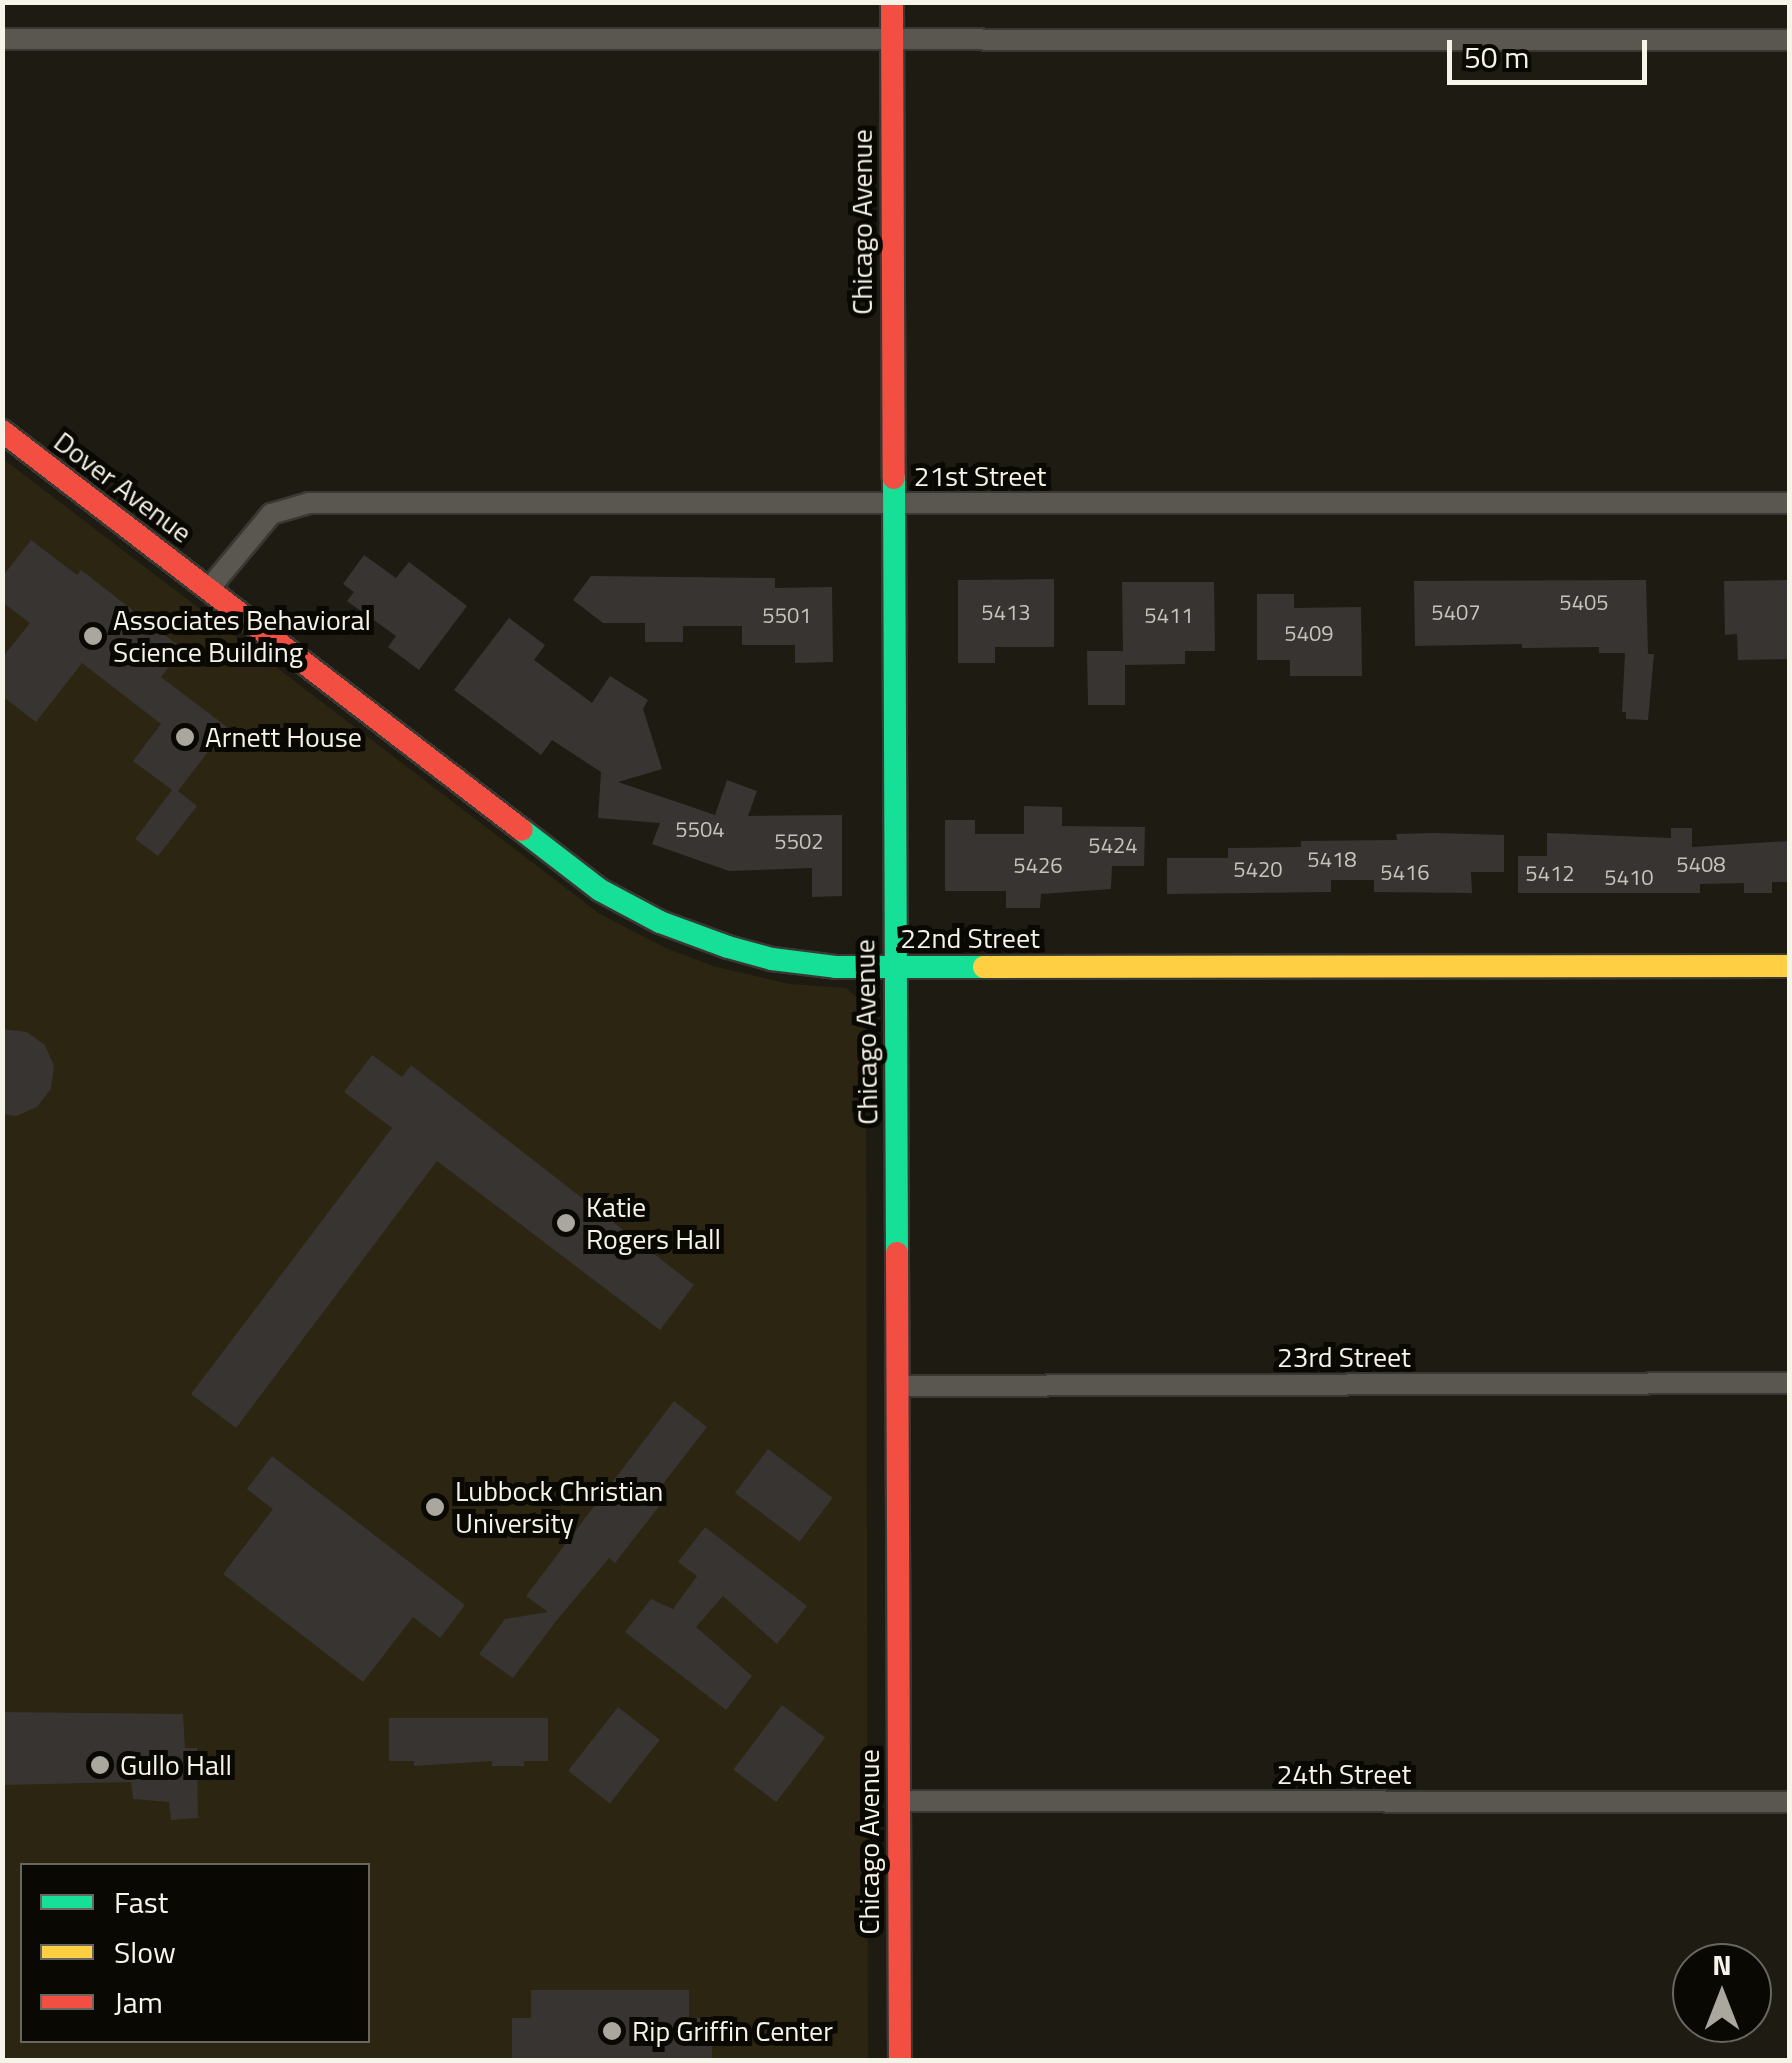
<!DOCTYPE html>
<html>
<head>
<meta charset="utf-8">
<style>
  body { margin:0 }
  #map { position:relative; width:1792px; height:2063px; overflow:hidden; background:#1e1b13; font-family:"Titillium Web",sans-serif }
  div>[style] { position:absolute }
  .built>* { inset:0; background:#2b2511 }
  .building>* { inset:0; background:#383431; transform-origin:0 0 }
  .roads { filter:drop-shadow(2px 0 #3a3833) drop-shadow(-2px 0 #3a3833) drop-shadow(0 2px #3a3833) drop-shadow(0 -2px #3a3833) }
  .street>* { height:20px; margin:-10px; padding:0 10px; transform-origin:10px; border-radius:10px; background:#5a5751 }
  .fast>* { height:22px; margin:-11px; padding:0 11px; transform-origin:11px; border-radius:11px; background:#16e098 }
  .slow>* { height:22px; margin:-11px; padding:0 11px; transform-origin:11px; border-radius:11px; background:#ffcf43 }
  .jam>* { height:22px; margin:-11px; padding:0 11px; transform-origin:11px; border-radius:11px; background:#f24e42 }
  .dots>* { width:28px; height:28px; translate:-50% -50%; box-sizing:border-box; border:5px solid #0a0803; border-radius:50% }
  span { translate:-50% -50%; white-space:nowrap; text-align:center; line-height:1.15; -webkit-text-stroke:10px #0a0803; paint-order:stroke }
  .number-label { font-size:22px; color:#c6c3bb }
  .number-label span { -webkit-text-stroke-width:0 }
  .street-label { font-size:28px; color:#f6f3e9 }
  .poi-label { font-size:28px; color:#f6f3e9 }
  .left { translate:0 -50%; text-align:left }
  .frame { position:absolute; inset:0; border:5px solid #f6f3e9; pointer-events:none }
  .legend { position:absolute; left:20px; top:1863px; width:350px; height:180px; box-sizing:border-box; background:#0a0803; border:2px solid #68665f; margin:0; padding:12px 18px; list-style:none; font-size:30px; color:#f6f3e9 }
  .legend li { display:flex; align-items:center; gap:20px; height:50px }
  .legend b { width:50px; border:2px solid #68665f }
  .north { position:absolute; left:1672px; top:1943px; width:100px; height:100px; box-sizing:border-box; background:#0a0803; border:2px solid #68665f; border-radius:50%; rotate:0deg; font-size:28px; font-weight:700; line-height:40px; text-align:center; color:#f6f3e9 }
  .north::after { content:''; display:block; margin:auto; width:35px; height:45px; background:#aaa79e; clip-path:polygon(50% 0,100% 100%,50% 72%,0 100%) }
  .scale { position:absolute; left:1447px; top:40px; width:200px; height:45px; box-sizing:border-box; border:5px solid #f6f3e9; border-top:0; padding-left:12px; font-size:30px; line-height:35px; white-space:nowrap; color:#f6f3e9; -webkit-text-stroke:8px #0a0803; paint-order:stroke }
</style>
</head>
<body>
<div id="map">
  <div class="built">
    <div style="clip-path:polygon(evenodd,2px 458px,600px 914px,666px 948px,713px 966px,790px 984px,846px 988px,862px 1002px,866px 1021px,868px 2060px,3px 2060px,2px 458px,22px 1866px,368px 1866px,368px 2040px,22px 2040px,22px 1866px)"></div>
  </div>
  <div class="building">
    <div style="clip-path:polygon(31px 540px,77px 575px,81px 570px,183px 649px,161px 677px,227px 727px,178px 791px,197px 806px,158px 856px,135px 839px,172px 790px,133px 761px,161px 724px,82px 663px,36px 722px,2px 696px,2px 658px,30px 623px,2px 602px,2px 577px)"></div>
    <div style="clip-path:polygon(364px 555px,396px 578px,409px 562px,467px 606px,419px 670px,388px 647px,396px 636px,347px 601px,354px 592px,343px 584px)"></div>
    <div style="clip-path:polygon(591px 576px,775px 578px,775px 588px,832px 587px,833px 662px,795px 663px,795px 645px,742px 645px,742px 626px,683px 626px,683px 642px,645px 642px,645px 623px,603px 623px,573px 600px)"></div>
    <div style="clip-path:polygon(1054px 579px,1054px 647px,995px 647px,995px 663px,958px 663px,958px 580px)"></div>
    <div style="clip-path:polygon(1646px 580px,1648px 654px,1654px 654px,1648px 720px,1626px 719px,1626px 712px,1622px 712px,1625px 653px,1599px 653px,1599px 647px,1522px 648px,1522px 644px,1415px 646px,1414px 581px)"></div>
    <div style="clip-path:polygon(1790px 580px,1790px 659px,1738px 660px,1737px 634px,1725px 635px,1724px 581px)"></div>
    <div style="clip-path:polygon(1122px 582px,1214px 582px,1215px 651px,1185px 651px,1185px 664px,1125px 665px,1125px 705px,1088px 705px,1087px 651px,1123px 651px)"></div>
    <div style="clip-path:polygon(1257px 594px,1294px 594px,1294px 608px,1361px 607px,1362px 676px,1290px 676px,1290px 660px,1257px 660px)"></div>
    <div style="clip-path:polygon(509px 618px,545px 645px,534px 660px,592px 703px,610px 676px,648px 700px,643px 709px,662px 769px,618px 782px,715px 815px,727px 780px,757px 791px,748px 816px,842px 815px,842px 896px,812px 897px,812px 868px,729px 871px,652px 844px,660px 823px,598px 818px,601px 772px,552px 740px,541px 755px,454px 690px)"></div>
    <div style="clip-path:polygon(1024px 806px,1062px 807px,1062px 826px,1145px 827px,1144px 866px,1112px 866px,1111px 889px,1041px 894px,1040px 908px,1006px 908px,1006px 891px,945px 891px,945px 820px,975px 820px,975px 834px,1024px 834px)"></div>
    <div style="clip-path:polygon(1671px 828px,1692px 828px,1692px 847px,1790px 841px,1790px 882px,1772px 882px,1772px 893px,1744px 893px,1744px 883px,1700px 884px,1700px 893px,1518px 893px,1518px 856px,1547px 856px,1547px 833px,1671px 838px)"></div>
    <div style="clip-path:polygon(1435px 833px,1504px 835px,1504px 872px,1471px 872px,1472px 893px,1374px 892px,1374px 880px,1331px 880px,1331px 892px,1167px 894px,1167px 858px,1228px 858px,1228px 848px,1301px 847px,1301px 841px,1397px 840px,1396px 834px)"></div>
    <div style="clip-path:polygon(2px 1029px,27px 1032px,45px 1045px,54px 1066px,51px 1089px,37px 1107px,16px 1116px,2px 1114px)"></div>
    <div style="clip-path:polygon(372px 1055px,402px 1077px,411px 1065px,694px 1285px,660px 1330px,437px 1161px,236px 1428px,191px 1394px,392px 1128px,344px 1092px)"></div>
    <div style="clip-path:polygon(674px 1401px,707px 1427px,659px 1489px,667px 1496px,615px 1563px,609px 1558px,557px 1620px,513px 1678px,479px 1654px,505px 1619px,548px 1612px,526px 1596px)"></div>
    <div style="left:768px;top:1449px;width:81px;height:55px;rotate:37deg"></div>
    <div style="clip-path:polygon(272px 1456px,465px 1605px,440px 1638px,413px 1617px,363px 1682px,223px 1574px,273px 1509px,247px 1489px)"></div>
    <div style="clip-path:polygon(705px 1527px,807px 1606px,777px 1644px,723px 1596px,696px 1627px,752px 1676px,726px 1710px,625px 1632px,651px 1599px,673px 1609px,697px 1576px,678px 1562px)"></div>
    <div style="left:782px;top:1705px;width:54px;height:81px;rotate:37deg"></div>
    <div style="left:618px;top:1707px;width:53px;height:81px;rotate:38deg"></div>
    <div style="clip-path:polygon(2px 1712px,183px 1714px,185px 1748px,197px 1748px,198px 1818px,171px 1820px,169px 1802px,133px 1799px,131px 1782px,2px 1785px)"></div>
    <div style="clip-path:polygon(389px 1718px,548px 1718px,548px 1761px,524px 1761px,524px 1766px,492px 1766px,492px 1761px,414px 1766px,414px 1761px,389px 1761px)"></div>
    <div style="clip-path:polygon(531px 1990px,689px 1990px,689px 2018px,712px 2018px,712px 2060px,512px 2060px,512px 2018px,531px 2018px)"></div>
  </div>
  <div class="roads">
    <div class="street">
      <div style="left:2px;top:39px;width:1788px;rotate:0.03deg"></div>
      <div style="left:208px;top:590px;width:99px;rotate:-50.3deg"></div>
      <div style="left:271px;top:514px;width:40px;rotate:-16deg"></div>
      <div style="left:309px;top:503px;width:1481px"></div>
      <div style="left:898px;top:1386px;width:892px;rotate:-0.19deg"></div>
      <div style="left:899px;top:1801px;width:891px;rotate:0.06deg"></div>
    </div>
    <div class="fast">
      <div style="left:894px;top:478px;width:775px;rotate:89.78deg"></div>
      <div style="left:522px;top:830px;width:98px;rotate:37.6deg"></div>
      <div style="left:600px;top:890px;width:68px;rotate:28.1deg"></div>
      <div style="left:660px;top:922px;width:72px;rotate:20.2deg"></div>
      <div style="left:728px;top:947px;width:46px;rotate:15.3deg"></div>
      <div style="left:772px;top:959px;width:64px;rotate:7.1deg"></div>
      <div style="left:836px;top:967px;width:148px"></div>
    </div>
    <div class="slow">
      <div style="left:984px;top:967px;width:806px;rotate:-0.07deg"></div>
    </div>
    <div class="jam">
      <div style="left:892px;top:2px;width:476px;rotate:89.8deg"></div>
      <div style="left:2px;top:431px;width:655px;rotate:37.5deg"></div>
      <div style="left:897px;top:1253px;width:807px;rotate:89.79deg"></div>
    </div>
  </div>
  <div class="dots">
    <div style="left:93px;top:636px;background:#aaa79e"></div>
    <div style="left:185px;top:737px;background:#aaa79e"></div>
    <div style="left:566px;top:1223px;background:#aaa79e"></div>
    <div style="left:435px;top:1507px;background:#aaa79e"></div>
    <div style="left:100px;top:1765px;background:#aaa79e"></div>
    <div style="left:612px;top:2031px;background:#aaa79e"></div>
  </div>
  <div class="number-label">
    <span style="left:1584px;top:603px">5405</span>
    <span style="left:1006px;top:613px">5413</span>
    <span style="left:1456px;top:613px">5407</span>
    <span style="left:787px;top:616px">5501</span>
    <span style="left:1169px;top:616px">5411</span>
    <span style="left:1309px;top:634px">5409</span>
    <span style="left:700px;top:830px">5504</span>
    <span style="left:799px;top:842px">5502</span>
    <span style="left:1113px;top:846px">5424</span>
    <span style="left:1332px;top:860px">5418</span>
    <span style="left:1701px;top:865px">5408</span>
    <span style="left:1038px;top:866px">5426</span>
    <span style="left:1258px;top:870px">5420</span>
    <span style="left:1405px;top:873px">5416</span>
    <span style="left:1550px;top:874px">5412</span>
    <span style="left:1629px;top:878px">5410</span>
  </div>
  <div class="street-label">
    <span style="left:862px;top:222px;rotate:-90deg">Chicago Avenue</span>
    <span style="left:980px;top:476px">21st Street</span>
    <span style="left:123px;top:487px;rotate:37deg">Dover Avenue</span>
    <span style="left:970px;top:938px">22nd Street</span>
    <span style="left:866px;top:1032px;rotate:-91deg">Chicago Avenue</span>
    <span style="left:1344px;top:1357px">23rd Street</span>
    <span style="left:1344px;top:1774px">24th Street</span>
    <span style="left:869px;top:1842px;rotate:-90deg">Chicago Avenue</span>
  </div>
  <div class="poi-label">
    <span class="left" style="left:113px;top:636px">Associates Behavioral<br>Science Building</span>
    <span class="left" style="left:205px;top:737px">Arnett House</span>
    <span class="left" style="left:586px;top:1223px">Katie<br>Rogers Hall</span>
    <span class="left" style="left:455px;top:1507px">Lubbock Christian<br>University</span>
    <span class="left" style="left:120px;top:1765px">Gullo Hall</span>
    <span class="left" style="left:632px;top:2031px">Rip Griffin Center</span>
  </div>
  <div class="frame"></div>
  <ul class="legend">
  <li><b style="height:12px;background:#16e098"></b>Fast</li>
  <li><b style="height:12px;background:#ffcf43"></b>Slow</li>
  <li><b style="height:12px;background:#f24e42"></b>Jam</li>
  </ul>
  <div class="north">N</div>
  <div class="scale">50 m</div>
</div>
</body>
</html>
